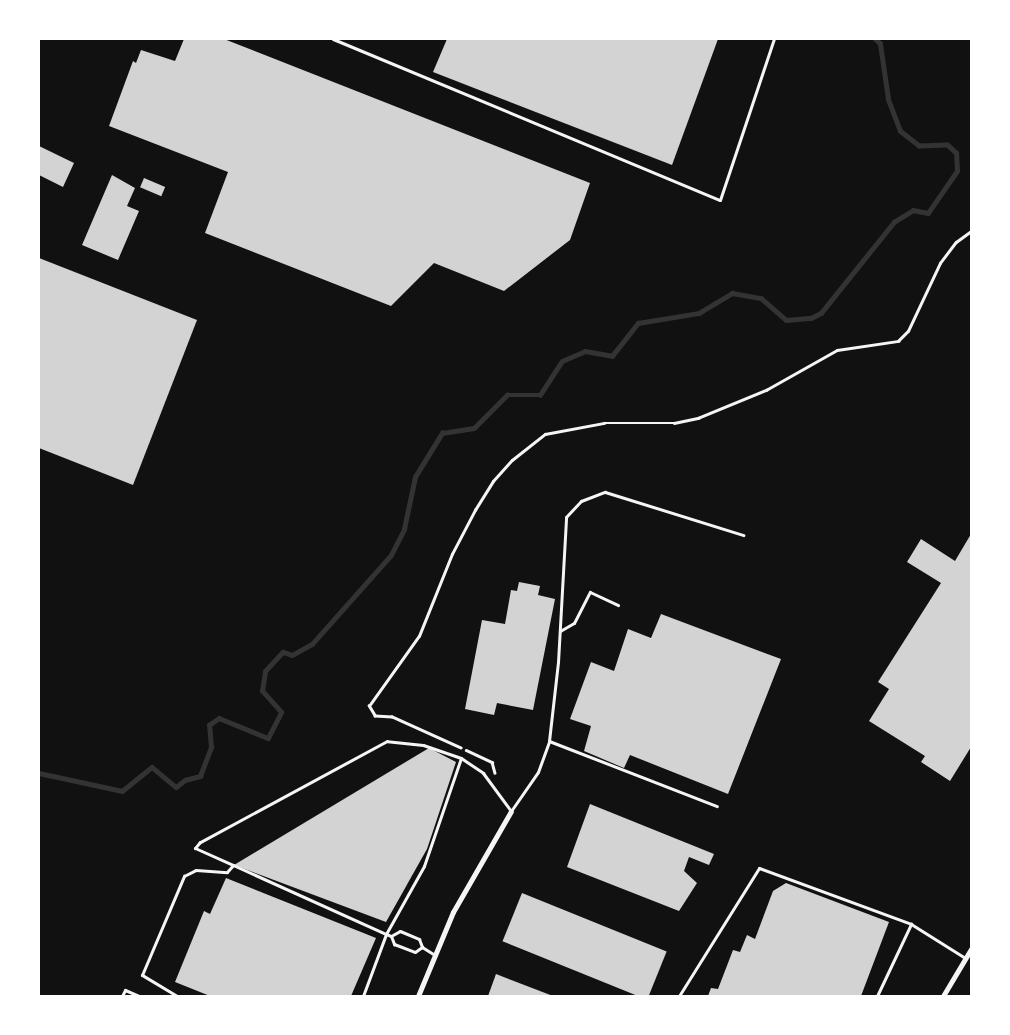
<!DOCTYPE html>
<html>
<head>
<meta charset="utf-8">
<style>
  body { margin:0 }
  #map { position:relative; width:1010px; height:1035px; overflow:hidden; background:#111; font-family:"Varela Round",sans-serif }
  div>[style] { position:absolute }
  .stream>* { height:4.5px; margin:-2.25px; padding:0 2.25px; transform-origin:2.25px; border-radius:2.25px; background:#333 }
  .building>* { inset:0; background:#d3d3d3; transform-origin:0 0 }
  .path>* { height:2.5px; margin:-1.25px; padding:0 1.25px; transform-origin:1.25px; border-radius:1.25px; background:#f5f5f5 }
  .service>* { height:3px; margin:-1.5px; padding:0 1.5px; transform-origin:1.5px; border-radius:1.5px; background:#f5f5f5 }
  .minor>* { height:5px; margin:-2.5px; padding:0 2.5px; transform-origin:2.5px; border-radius:2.5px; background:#f5f5f5 }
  span { translate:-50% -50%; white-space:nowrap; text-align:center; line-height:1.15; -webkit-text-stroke:4px #fff; paint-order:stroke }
  .frame { position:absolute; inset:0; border:40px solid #fff; pointer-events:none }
</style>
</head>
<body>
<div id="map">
  <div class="stream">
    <div style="left:39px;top:773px;width:85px;rotate:12.2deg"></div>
    <div style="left:122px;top:791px;width:38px;rotate:-39deg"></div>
    <div style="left:152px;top:767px;width:31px;rotate:40deg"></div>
    <div style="left:176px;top:787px;width:11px;rotate:-38deg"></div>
    <div style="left:185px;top:780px;width:16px;rotate:-15deg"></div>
    <div style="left:200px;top:776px;width:31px;rotate:-69deg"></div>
    <div style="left:211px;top:747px;width:22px;rotate:-95deg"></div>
    <div style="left:209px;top:725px;width:12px;rotate:-35deg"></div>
    <div style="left:219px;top:718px;width:53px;rotate:22.2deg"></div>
    <div style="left:268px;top:738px;width:29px;rotate:-63deg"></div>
    <div style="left:281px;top:712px;width:28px;rotate:-132deg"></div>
    <div style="left:262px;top:691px;width:20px;rotate:-81deg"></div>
    <div style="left:265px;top:671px;width:26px;rotate:-47deg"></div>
    <div style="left:283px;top:652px;width:9px;rotate:18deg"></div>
    <div style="left:292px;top:655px;width:23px;rotate:-29deg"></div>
    <div style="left:312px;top:644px;width:119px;rotate:-48.4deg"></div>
    <div style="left:391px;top:555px;width:29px;rotate:-63deg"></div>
    <div style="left:404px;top:529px;width:53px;rotate:-78.1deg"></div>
    <div style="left:415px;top:477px;width:52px;rotate:-58.5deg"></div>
    <div style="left:442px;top:433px;width:32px;rotate:-9deg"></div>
    <div style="left:474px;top:428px;width:47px;rotate:-45deg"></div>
    <div style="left:507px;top:395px;width:33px"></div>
    <div style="left:540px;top:395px;width:40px;rotate:-57.1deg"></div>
    <div style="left:562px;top:361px;width:25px;rotate:-23deg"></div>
    <div style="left:585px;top:351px;width:27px;rotate:10deg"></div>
    <div style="left:612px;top:356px;width:42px;rotate:-51.8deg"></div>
    <div style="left:638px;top:323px;width:62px;rotate:-9.3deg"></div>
    <div style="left:699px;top:313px;width:39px;rotate:-31deg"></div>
    <div style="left:732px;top:293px;width:29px;rotate:10deg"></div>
    <div style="left:761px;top:298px;width:33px;rotate:41deg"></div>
    <div style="left:786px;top:320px;width:25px;rotate:-5deg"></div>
    <div style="left:811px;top:318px;width:11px;rotate:-27deg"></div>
    <div style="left:821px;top:313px;width:117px;rotate:-51.3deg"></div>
    <div style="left:894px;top:222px;width:22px;rotate:-32deg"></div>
    <div style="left:913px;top:210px;width:15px;rotate:11deg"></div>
    <div style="left:928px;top:213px;width:51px;rotate:-55.4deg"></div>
    <div style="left:957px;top:171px;width:18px;rotate:-93deg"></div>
    <div style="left:956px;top:153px;width:12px;rotate:-138deg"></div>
    <div style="left:947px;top:145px;width:28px;rotate:178deg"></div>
    <div style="left:919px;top:146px;width:24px;rotate:-142deg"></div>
    <div style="left:900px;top:131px;width:34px;rotate:-111deg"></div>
    <div style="left:888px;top:99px;width:56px;rotate:-98.3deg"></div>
    <div style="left:880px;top:44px;width:7px;rotate:-135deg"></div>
  </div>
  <div class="building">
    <div style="clip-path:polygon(184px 39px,224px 39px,590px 183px,570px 240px,504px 291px,434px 263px,391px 306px,205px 233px,228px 172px,109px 126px,133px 61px,136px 63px,141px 50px,175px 61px)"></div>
    <div style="clip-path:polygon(447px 39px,718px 39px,672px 165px,433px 72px)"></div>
    <div style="clip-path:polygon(39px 146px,74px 163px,63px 187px,39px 175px)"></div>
    <div style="clip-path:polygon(112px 175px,135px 188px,127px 206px,139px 211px,118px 260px,82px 245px)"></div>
    <div style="left:144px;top:178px;width:23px;height:10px;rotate:23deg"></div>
    <div style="clip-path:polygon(39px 258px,197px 320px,133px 485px,39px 448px)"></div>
    <div style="clip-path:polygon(971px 534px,971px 747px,950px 781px,921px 762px,925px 756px,869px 721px,889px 689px,878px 682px,941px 583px,907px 562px,921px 539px,955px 561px)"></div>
    <div style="clip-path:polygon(519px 582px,540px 586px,538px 595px,555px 599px,533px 710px,497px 703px,494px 715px,465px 709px,482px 620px,505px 624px,511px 590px,517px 591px)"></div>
    <div style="clip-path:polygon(661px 614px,781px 659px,728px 794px,630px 755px,624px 768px,584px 751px,591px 726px,570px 719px,591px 662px,614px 671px,628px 629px,651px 638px)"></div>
    <div style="clip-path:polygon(429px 748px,456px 762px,427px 849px,386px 922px,234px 865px)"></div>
    <div style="clip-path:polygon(590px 804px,714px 854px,709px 865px,689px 857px,684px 871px,697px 883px,679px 911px,567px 867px)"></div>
    <div style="clip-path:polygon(226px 878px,376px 938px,351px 996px,210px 996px,175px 982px,204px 911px,210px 914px)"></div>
    <div style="clip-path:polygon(786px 883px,889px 922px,861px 996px,708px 996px,711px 988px,718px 989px,733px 950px,740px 952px,747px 935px,755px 939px,773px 891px)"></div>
    <div style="left:522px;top:893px;width:156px;height:52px;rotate:22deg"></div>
    <div style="clip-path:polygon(496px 974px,553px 996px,488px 996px)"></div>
  </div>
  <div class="path">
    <div style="left:461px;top:748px;width:76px;rotate:-155.8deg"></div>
    <div style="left:392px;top:717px;width:17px;rotate:-177deg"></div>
    <div style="left:375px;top:716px;width:12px;rotate:-121deg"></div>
    <div style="left:369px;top:706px;width:86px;rotate:-54.5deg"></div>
    <div style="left:419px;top:636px;width:88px;rotate:-68.1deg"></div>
    <div style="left:452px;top:554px;width:50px;rotate:-62.4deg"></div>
    <div style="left:475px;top:510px;width:34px;rotate:-58deg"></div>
    <div style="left:493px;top:481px;width:28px;rotate:-48deg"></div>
    <div style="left:512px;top:460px;width:42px;rotate:-38.2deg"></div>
    <div style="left:545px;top:434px;width:60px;rotate:-10.6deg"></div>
    <div style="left:604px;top:423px;width:70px"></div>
    <div style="left:674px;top:423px;width:25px;rotate:-12deg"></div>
    <div style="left:698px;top:418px;width:74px;rotate:-22.4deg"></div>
    <div style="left:766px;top:390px;width:81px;rotate:-29.4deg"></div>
    <div style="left:837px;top:350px;width:62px;rotate:-8.4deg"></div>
    <div style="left:898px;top:341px;width:14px;rotate:-45deg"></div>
    <div style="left:908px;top:331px;width:75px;rotate:-64.8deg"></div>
    <div style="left:940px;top:263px;width:26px;rotate:-53deg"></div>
    <div style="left:956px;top:242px;width:19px;rotate:-36deg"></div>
    <div style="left:466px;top:750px;width:29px;rotate:25deg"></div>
    <div style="left:492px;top:762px;width:11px;rotate:75deg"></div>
  </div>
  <div class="service">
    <div style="left:333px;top:39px;width:419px;rotate:22.6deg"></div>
    <div style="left:720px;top:200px;width:170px;rotate:-71.5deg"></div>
    <div style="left:560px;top:631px;width:16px;rotate:-30deg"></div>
    <div style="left:574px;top:623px;width:35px;rotate:-63deg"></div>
    <div style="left:590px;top:592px;width:31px;rotate:25deg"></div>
    <div style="left:549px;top:741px;width:80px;rotate:-83.5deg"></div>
    <div style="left:558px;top:662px;width:145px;rotate:-86.8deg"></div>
    <div style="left:566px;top:517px;width:22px;rotate:-47deg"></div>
    <div style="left:581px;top:501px;width:26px;rotate:-21deg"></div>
    <div style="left:605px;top:492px;width:145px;rotate:17.3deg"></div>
    <div style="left:461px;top:758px;width:27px;rotate:34deg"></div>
    <div style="left:483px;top:773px;width:47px;rotate:53.6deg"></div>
    <div style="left:511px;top:811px;width:47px;rotate:-55.3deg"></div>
    <div style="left:538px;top:772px;width:33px;rotate:-70deg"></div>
    <div style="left:549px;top:741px;width:180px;rotate:21.2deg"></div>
    <div style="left:391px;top:936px;width:10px;rotate:-29deg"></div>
    <div style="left:400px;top:931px;width:21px;rotate:23deg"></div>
    <div style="left:419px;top:939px;width:9px;rotate:69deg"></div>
    <div style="left:422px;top:947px;width:15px;rotate:32deg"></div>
    <div style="left:391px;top:936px;width:9px;rotate:69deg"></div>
    <div style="left:394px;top:944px;width:22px;rotate:21deg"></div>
    <div style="left:415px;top:952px;width:9px;rotate:-36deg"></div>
    <div style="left:122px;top:996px;width:7px;rotate:-63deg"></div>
    <div style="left:125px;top:990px;width:15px;rotate:23deg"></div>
    <div style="left:177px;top:996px;width:41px;rotate:-149deg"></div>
    <div style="left:142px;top:975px;width:108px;rotate:-67deg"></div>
    <div style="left:184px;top:876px;width:13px;rotate:-27deg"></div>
    <div style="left:196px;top:870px;width:31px;rotate:4deg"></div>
    <div style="left:227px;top:872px;width:9px;rotate:-49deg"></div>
    <div style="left:363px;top:996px;width:66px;rotate:-69.6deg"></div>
    <div style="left:386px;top:934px;width:78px;rotate:-60.8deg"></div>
    <div style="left:424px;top:866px;width:114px;rotate:-71.1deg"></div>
    <div style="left:461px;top:758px;width:40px;rotate:-161.1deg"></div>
    <div style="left:423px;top:745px;width:36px;rotate:-174deg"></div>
    <div style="left:387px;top:741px;width:213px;rotate:151.6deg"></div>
    <div style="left:200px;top:842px;width:8px;rotate:130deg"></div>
    <div style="left:195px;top:848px;width:42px;rotate:24.1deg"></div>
    <div style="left:233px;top:865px;width:168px;rotate:24.3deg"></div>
    <div style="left:386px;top:934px;width:5px;rotate:22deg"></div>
    <div style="left:679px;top:996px;width:151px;rotate:-58deg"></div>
    <div style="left:759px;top:868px;width:162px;rotate:20.2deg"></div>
    <div style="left:911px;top:924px;width:64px;rotate:32.2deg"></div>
    <div style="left:877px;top:996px;width:80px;rotate:-64.7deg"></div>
  </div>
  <div class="minor">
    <div style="left:418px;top:996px;width:91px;rotate:-67.4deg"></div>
    <div style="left:453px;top:912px;width:116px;rotate:-60.1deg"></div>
    <div style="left:943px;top:996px;width:55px;rotate:-59.2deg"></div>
  </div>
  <div class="frame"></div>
</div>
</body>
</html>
